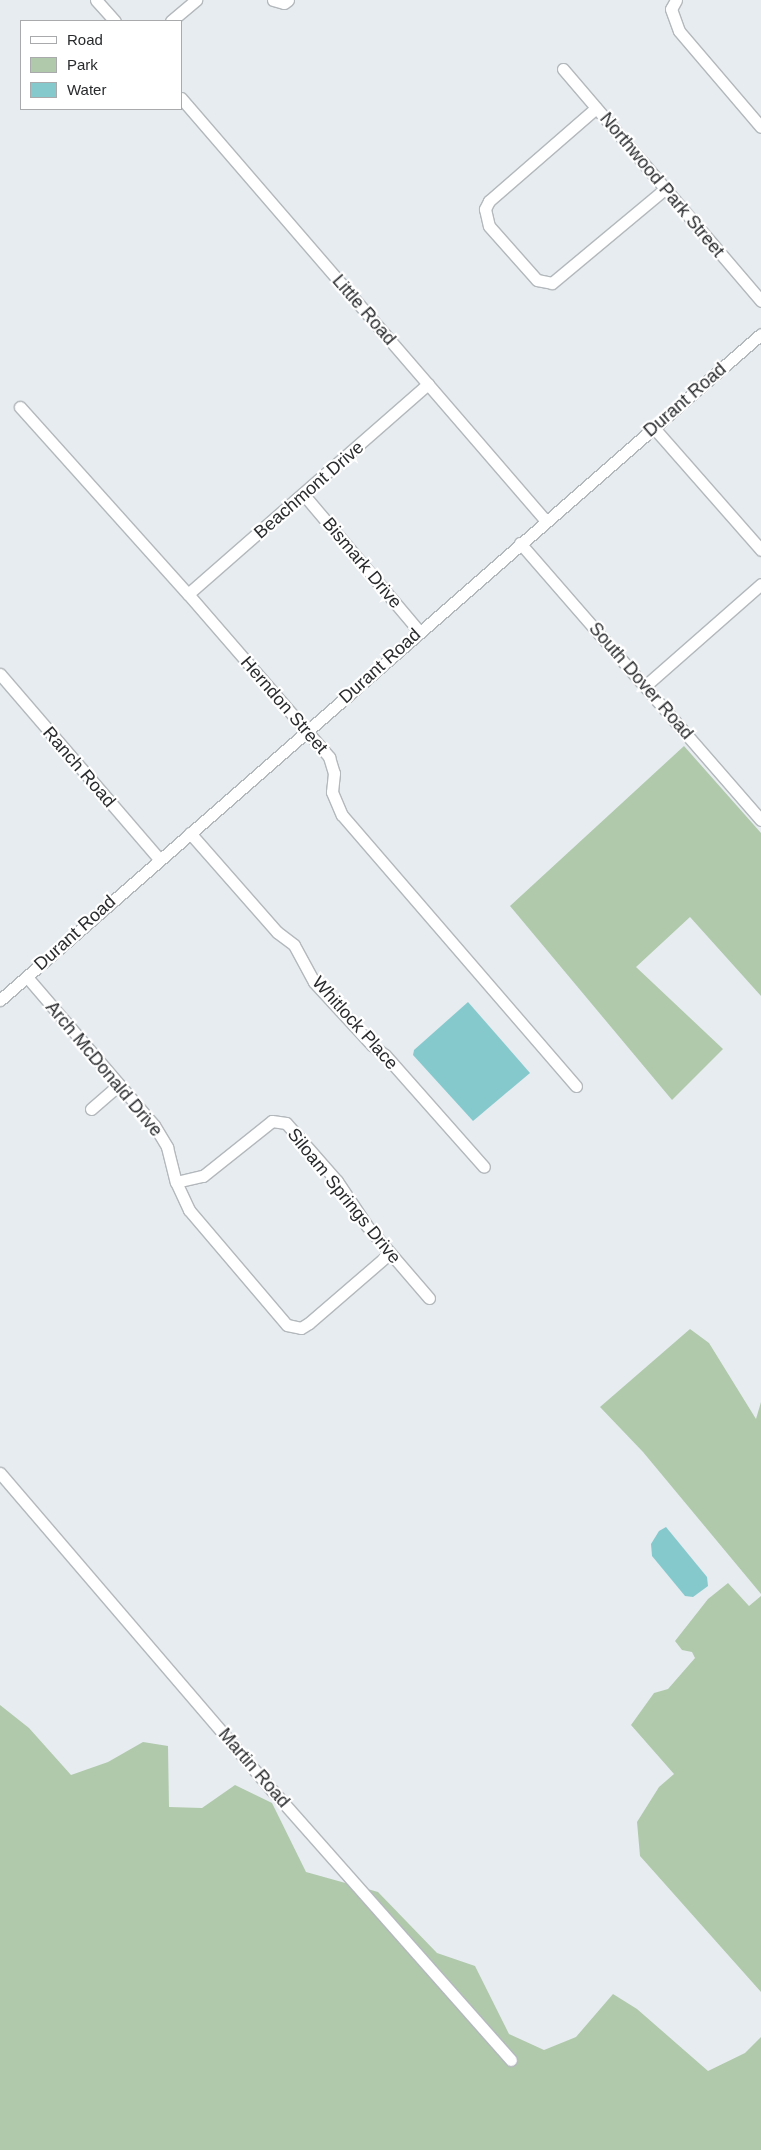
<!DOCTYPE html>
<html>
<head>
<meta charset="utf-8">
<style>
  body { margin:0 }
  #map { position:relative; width:761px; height:2150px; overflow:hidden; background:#e7ecf0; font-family:Arial,sans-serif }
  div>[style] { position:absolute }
  .green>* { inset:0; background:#b0c9ab }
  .water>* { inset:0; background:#85c9cd }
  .roads { filter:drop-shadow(1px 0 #b3b8bc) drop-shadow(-1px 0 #b3b8bc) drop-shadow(0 1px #b3b8bc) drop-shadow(0 -1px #b3b8bc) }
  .minor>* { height:11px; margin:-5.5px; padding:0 5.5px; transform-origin:5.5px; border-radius:5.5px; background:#fff }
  span { translate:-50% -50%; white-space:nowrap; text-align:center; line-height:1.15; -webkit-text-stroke:4.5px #fff; paint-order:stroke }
  .street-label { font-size:18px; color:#282a2c }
  .legend { position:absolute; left:20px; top:20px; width:162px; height:90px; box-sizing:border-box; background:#fff; border:1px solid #a9aaab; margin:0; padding:6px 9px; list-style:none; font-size:15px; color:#282a2c }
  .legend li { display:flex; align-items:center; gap:10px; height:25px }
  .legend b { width:25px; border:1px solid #a9aaab }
</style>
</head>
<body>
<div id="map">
  <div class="green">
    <div style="clip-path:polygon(684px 746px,761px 833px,761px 996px,690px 917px,636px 967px,723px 1049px,672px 1100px,510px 906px)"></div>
    <div style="clip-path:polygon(690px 1329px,709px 1343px,756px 1419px,761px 1402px,761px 1594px,643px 1452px,600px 1407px)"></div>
    <div style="clip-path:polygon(728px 1583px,749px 1606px,761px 1596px,761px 1992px,640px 1856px,637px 1822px,659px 1787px,674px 1774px,631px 1725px,654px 1693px,668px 1689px,695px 1658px,692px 1652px,682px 1650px,675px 1641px,708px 1599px)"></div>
    <div style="clip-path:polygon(0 1705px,29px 1728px,71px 1775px,108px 1762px,143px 1742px,168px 1746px,169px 1807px,202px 1808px,235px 1785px,272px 1803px,306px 1872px,349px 1884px,510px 2067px,517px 2061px,364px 1888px,378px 1892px,437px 1953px,475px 1966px,509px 2034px,544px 2050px,576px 2037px,613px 1994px,637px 2009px,708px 2071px,745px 2053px,761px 2037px,761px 2150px,0 2150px)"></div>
  </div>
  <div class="water">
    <div style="clip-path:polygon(468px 1002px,530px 1073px,473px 1121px,413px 1055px,414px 1050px)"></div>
    <div style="clip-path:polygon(666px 1527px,707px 1577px,708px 1586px,693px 1597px,685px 1596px,652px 1556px,651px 1544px,659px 1531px)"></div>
  </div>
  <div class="roads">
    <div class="minor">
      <div style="left:96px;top:0;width:28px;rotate:48deg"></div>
      <div style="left:273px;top:0;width:11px;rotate:15deg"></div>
      <div style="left:284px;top:3px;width:5px;rotate:-37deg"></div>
      <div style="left:676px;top:0;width:10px;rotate:119deg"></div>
      <div style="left:671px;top:9px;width:23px;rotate:70deg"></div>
      <div style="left:679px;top:31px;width:126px;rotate:49.5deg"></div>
      <div style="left:171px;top:21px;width:33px;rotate:-40deg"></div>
      <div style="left:563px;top:69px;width:305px;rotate:49.5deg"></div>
      <div style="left:181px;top:98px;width:559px;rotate:49.21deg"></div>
      <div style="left:596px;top:108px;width:142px;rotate:139deg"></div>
      <div style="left:489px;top:201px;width:9px;rotate:117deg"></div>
      <div style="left:485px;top:209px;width:17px;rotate:77deg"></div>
      <div style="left:489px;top:226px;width:72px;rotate:48.4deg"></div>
      <div style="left:537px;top:280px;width:15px;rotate:11deg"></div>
      <div style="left:552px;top:283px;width:147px;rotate:-39.8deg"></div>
      <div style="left:20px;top:407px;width:251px;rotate:48.1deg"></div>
      <div style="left:188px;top:594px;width:216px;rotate:49.1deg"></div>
      <div style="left:329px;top:757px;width:17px;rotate:73deg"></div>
      <div style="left:334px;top:773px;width:19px;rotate:96deg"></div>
      <div style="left:332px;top:792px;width:25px;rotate:67deg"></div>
      <div style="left:342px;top:815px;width:358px;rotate:49.2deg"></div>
      <div style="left:654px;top:428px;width:162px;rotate:48.7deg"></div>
      <div style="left:304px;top:495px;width:178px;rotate:49.8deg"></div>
      <div style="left:520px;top:543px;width:367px;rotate:49deg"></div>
      <div style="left:188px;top:594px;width:319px;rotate:-41.2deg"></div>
      <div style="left:0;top:674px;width:244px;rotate:49.3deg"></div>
      <div style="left:645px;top:686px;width:154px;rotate:-41.3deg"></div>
      <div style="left:190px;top:833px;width:132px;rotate:48.7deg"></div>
      <div style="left:277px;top:932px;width:21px;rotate:37deg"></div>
      <div style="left:294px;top:945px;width:42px;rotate:61.6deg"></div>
      <div style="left:314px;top:982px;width:86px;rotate:47.4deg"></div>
      <div style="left:372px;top:1045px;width:16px;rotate:38deg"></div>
      <div style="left:385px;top:1055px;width:149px;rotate:48.5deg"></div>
      <div style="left:27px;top:977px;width:195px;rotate:49.4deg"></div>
      <div style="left:154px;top:1125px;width:26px;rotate:59deg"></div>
      <div style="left:167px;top:1147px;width:36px;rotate:76deg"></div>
      <div style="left:176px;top:1182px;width:31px;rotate:65deg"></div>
      <div style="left:189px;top:1210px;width:151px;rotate:49.6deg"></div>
      <div style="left:287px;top:1325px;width:14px;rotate:12deg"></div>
      <div style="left:301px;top:1328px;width:9px;rotate:-32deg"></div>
      <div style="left:309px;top:1323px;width:107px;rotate:-40.8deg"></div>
      <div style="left:0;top:1000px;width:1011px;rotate:-41.19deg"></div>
      <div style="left:91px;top:1109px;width:37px;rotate:-41deg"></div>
      <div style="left:176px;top:1182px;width:28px;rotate:-13deg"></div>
      <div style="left:203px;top:1176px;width:88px;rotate:-38.6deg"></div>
      <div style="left:272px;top:1121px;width:14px;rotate:8deg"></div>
      <div style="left:286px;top:1123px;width:77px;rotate:48.7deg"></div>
      <div style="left:337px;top:1181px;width:54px;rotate:56.3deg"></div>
      <div style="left:367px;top:1226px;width:95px;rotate:49.3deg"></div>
      <div style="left:0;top:1473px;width:419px;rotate:49.4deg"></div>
      <div style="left:273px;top:1791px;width:359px;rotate:48.5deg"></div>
    </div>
  </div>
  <div class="street-label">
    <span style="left:662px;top:185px;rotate:50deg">Northwood Park Street</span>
    <span style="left:364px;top:310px;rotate:49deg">Little Road</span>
    <span style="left:685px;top:400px;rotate:-41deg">Durant Road</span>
    <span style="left:309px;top:490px;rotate:-41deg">Beachmont Drive</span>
    <span style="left:362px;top:563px;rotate:50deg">Bismark Drive</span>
    <span style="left:380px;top:666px;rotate:-42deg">Durant Road</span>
    <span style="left:641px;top:681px;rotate:49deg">South Dover Road</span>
    <span style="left:284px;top:705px;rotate:49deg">Herndon Street</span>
    <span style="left:79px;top:767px;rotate:49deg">Ranch Road</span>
    <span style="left:75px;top:933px;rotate:-42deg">Durant Road</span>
    <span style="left:355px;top:1023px;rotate:48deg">Whitlock Place</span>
    <span style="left:104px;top:1069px;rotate:50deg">Arch McDonald Drive</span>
    <span style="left:344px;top:1196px;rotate:51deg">Siloam Springs Drive</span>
    <span style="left:254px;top:1768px;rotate:49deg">Martin Road</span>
  </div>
  <ul class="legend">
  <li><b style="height:6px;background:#fff"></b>Road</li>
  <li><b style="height:14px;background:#b0c9ab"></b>Park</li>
  <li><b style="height:14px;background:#85c9cd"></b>Water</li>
  </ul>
</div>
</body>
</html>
